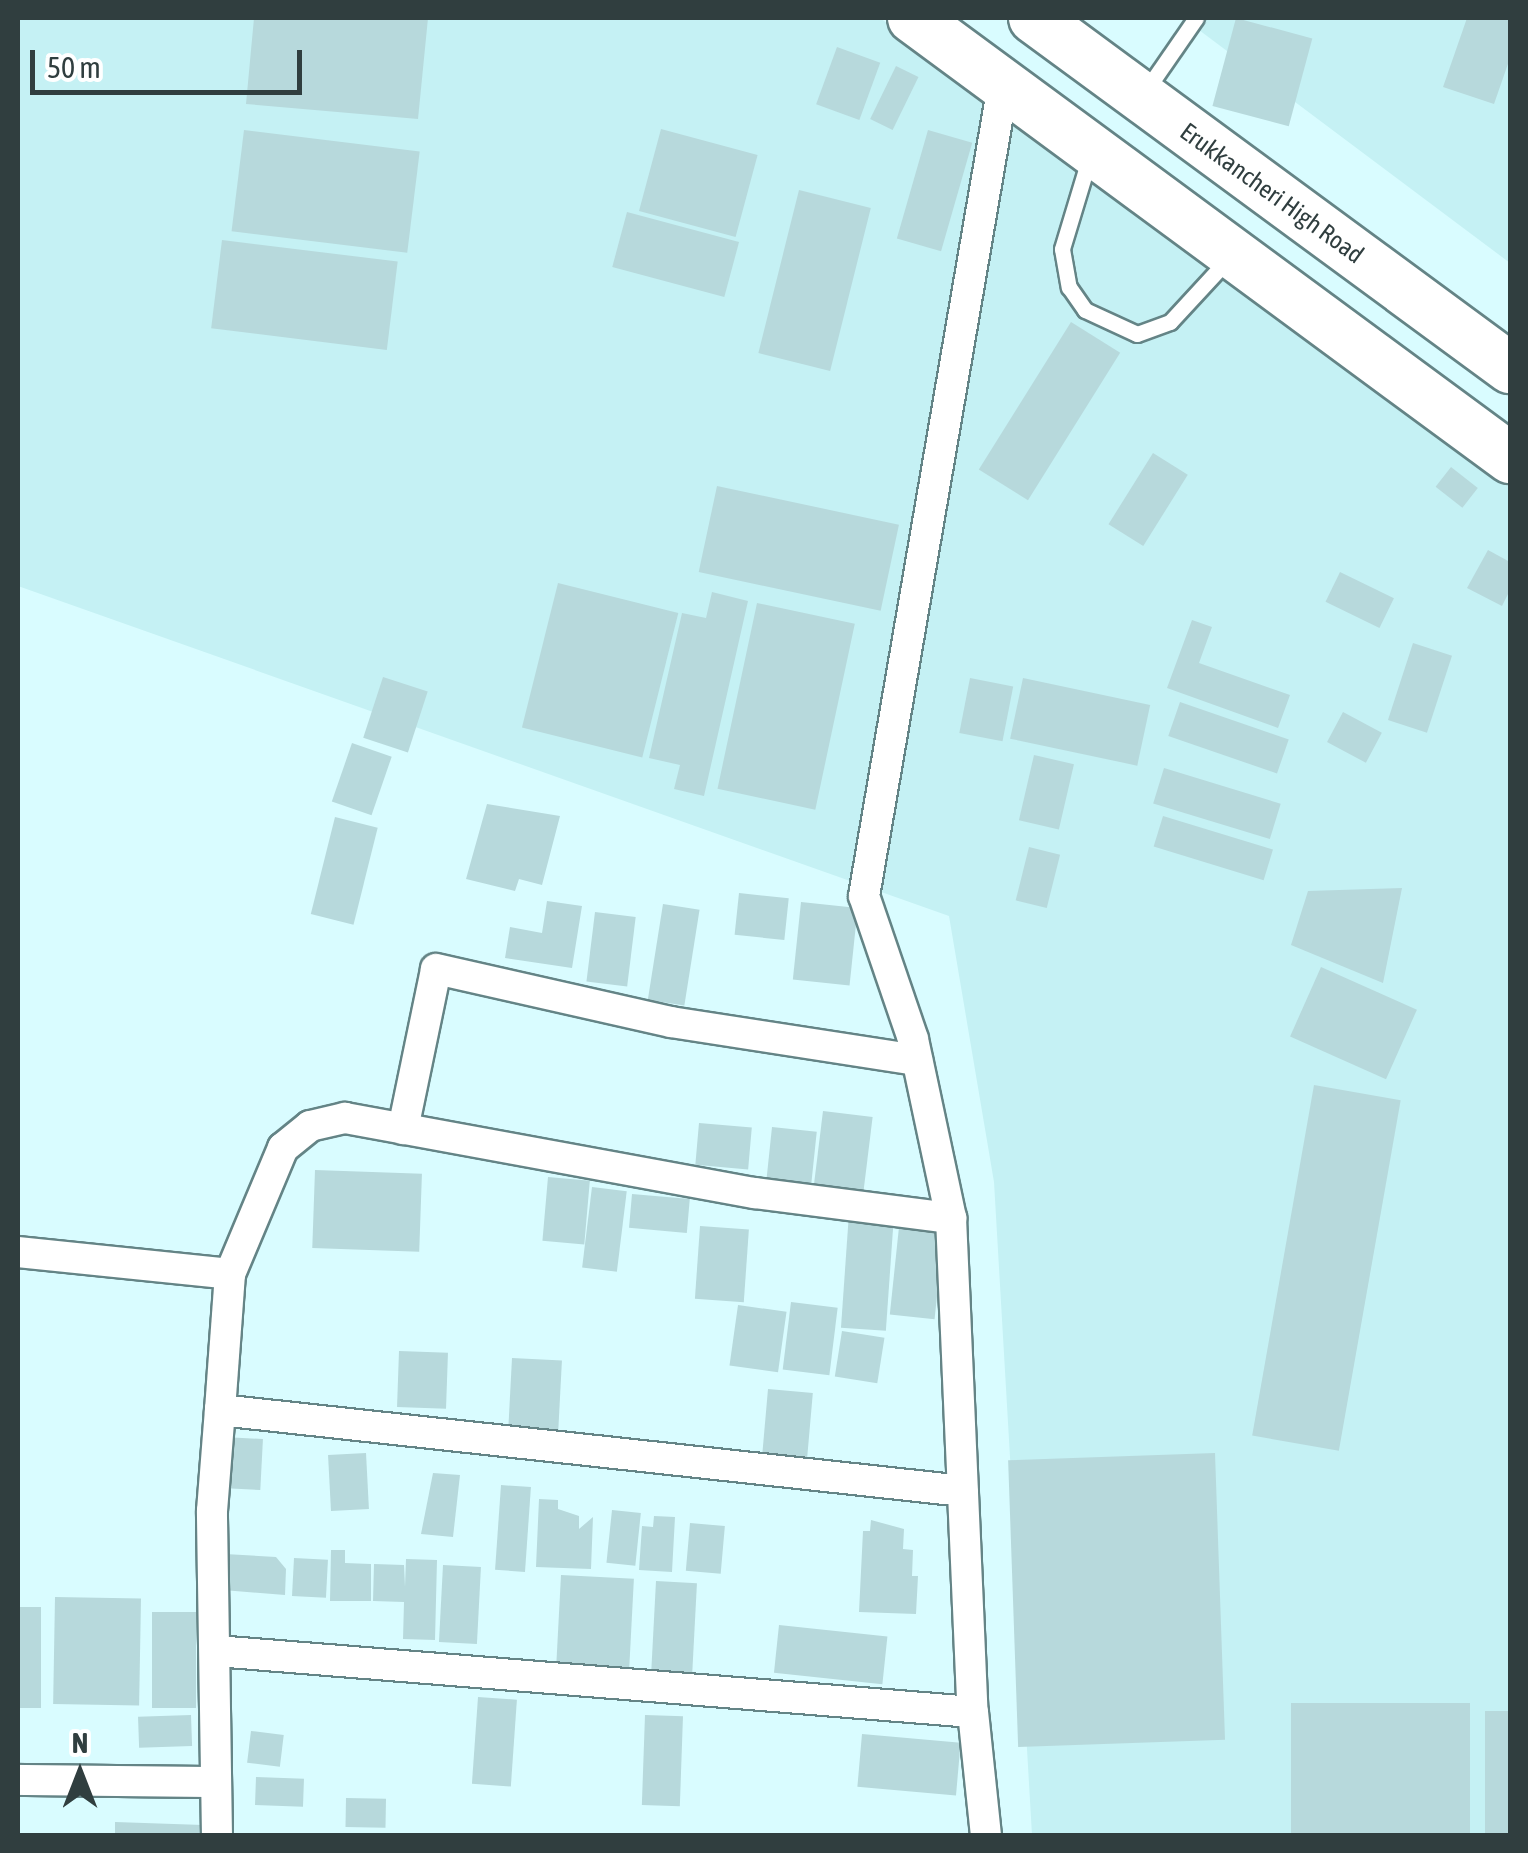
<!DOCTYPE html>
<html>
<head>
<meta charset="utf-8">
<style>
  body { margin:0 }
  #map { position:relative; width:1528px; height:1853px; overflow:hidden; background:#d9fcff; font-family:"Asap Condensed",sans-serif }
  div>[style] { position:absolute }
  .built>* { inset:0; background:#c5f1f4 }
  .building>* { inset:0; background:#b7d9dc; transform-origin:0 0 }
  .roads { filter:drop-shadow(2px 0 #648486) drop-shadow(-2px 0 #648486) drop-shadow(0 2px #648486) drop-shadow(0 -2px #648486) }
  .lane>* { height:15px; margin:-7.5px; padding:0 7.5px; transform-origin:7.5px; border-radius:7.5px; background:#fff }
  .street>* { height:30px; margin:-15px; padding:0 15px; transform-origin:15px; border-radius:15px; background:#fff }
  .primary>* { height:50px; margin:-25px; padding:0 25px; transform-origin:25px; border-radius:25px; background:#fff }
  span { translate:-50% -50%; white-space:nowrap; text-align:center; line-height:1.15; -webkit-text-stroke:8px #fff; paint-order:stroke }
  .street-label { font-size:25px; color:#303e3f }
  .frame { position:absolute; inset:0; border:20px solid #303e3f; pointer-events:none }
  .north { position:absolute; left:30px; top:1723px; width:100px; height:100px; -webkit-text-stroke:8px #fff; paint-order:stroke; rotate:0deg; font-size:28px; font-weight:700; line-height:40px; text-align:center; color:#303e3f }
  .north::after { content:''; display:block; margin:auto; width:35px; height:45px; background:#303e3f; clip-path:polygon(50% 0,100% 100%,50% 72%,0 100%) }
  .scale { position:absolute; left:30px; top:50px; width:272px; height:45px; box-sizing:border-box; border:5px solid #303e3f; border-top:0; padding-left:12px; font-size:30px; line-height:35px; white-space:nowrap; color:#303e3f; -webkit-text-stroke:8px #fff; paint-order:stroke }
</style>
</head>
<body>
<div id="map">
  <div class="built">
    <div style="clip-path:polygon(18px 18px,880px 18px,1510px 475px,1510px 1835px,1032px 1835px,994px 1182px,949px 916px,18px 586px)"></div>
    <div style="clip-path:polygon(1183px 18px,1510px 18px,1510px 263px)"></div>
  </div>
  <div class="building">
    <div style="clip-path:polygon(254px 18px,428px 18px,418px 119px,246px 104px)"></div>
    <div style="left:1236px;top:18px;width:79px;height:91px;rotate:15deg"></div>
    <div style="clip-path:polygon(1467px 18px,1510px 18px,1510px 58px,1494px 104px,1443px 87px)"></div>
    <div style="left:837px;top:47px;width:46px;height:61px;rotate:20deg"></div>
    <div style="left:896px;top:66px;width:25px;height:59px;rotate:26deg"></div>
    <div style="left:661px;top:129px;width:100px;height:85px;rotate:15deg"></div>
    <div style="left:244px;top:130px;width:177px;height:102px;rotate:7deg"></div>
    <div style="left:928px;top:130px;width:46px;height:113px;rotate:16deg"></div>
    <div style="left:799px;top:190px;width:74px;height:168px;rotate:14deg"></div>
    <div style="left:627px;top:212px;width:116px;height:57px;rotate:15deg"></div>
    <div style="left:222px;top:240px;width:177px;height:89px;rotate:7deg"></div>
    <div style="left:1071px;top:322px;width:58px;height:174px;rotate:32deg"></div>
    <div style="left:1153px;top:453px;width:41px;height:84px;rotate:32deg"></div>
    <div style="left:1451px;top:467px;width:34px;height:25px;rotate:38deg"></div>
    <div style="left:717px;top:486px;width:186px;height:88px;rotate:12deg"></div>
    <div style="clip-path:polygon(1488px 550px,1510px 562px,1510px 590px,1502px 606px,1467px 588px)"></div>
    <div style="left:1340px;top:572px;width:60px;height:33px;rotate:26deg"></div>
    <div style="left:558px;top:583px;width:124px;height:149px;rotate:14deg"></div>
    <div style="clip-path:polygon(712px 592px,748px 601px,704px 796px,674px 789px,680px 765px,649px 758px,682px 613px,706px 618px)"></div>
    <div style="left:757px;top:603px;width:100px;height:190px;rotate:12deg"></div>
    <div style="clip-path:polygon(1192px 620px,1212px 627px,1199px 663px,1290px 695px,1278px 728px,1167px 688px)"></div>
    <div style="left:1413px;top:643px;width:41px;height:81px;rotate:18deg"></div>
    <div style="left:383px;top:677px;width:47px;height:64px;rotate:18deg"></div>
    <div style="left:970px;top:678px;width:44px;height:56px;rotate:11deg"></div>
    <div style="left:1023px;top:678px;width:130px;height:62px;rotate:12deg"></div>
    <div style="left:1180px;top:702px;width:115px;height:36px;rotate:19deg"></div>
    <div style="left:1343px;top:712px;width:44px;height:34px;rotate:28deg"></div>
    <div style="left:352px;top:743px;width:42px;height:62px;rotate:19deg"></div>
    <div style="left:1034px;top:755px;width:41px;height:67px;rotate:13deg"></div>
    <div style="left:1164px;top:768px;width:122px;height:37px;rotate:17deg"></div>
    <div style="clip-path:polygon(487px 804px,560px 816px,542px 885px,519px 879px,515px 891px,466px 879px)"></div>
    <div style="left:1163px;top:816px;width:115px;height:32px;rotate:17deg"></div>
    <div style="left:335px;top:817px;width:44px;height:100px;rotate:14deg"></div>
    <div style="left:1029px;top:847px;width:32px;height:55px;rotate:14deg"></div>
    <div style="clip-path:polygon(1402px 888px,1383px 983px,1291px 945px,1308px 891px)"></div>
    <div style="left:739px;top:893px;width:50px;height:42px;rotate:6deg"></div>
    <div style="clip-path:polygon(547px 901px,582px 906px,572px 968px,505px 958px,510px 927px,542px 933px)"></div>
    <div style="left:801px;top:902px;width:57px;height:78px;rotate:6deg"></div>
    <div style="left:663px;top:904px;width:37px;height:97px;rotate:9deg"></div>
    <div style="left:595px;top:912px;width:41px;height:70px;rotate:7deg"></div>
    <div style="left:1321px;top:967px;width:105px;height:76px;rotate:24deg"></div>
    <div style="left:1314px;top:1085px;width:88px;height:356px;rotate:10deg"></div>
    <div style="left:823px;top:1111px;width:50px;height:78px;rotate:7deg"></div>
    <div style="left:699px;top:1123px;width:53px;height:42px;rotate:5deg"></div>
    <div style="left:772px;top:1127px;width:45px;height:53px;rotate:6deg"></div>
    <div style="left:315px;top:1170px;width:107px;height:78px;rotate:2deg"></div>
    <div style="left:548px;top:1177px;width:42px;height:64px;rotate:5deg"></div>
    <div style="left:592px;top:1187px;width:35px;height:81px;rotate:7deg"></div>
    <div style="left:632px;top:1194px;width:58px;height:34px;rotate:5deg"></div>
    <div style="left:849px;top:1213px;width:45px;height:115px;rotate:4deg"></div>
    <div style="left:700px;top:1226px;width:49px;height:73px;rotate:4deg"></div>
    <div style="left:899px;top:1227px;width:45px;height:88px;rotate:6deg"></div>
    <div style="left:791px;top:1302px;width:47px;height:68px;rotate:7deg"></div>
    <div style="left:738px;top:1305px;width:49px;height:61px;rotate:8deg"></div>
    <div style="left:842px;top:1331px;width:43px;height:46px;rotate:9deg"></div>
    <div style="left:399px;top:1351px;width:49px;height:56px;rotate:2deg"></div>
    <div style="left:512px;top:1358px;width:50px;height:78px;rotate:3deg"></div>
    <div style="left:768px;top:1389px;width:45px;height:66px;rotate:5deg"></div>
    <div style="left:224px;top:1437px;width:39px;height:51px;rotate:3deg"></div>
    <div style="left:366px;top:1453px;width:56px;height:38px;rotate:87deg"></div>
    <div style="left:1215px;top:1453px;width:287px;height:207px;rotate:88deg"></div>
    <div style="clip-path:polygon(433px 1473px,460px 1475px,453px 1537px,421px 1534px)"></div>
    <div style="left:501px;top:1485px;width:30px;height:85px;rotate:4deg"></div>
    <div style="clip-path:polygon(539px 1499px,558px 1500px,558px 1509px,579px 1516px,579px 1529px,593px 1517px,591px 1569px,536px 1567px)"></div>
    <div style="left:612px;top:1510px;width:29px;height:53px;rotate:6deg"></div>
    <div style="clip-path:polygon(654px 1516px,675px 1517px,672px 1572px,639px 1570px,642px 1526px,653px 1527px)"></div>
    <div style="clip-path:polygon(871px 1520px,904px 1529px,903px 1549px,913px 1550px,912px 1576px,918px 1576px,916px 1614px,859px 1612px,863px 1531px,870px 1531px)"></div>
    <div style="left:690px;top:1523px;width:35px;height:48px;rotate:5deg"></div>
    <div style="clip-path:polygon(331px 1550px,345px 1550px,345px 1563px,371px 1564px,371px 1601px,330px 1601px)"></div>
    <div style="clip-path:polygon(225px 1554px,276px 1557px,286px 1569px,285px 1595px,223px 1590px)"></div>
    <div style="left:294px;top:1558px;width:34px;height:38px;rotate:3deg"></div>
    <div style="clip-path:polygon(406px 1559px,437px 1560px,435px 1640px,403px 1639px,404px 1602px,373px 1601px,374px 1564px,404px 1565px,405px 1587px)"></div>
    <div style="left:443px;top:1565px;width:38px;height:77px;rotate:3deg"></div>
    <div style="left:561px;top:1575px;width:73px;height:94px;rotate:3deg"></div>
    <div style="left:656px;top:1581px;width:41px;height:96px;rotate:3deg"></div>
    <div style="left:55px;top:1597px;width:86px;height:107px;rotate:1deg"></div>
    <div style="left:18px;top:1607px;width:23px;height:101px"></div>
    <div style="left:152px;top:1612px;width:44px;height:96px"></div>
    <div style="left:779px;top:1625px;width:109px;height:48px;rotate:6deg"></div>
    <div style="left:478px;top:1697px;width:39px;height:87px;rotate:4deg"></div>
    <div style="left:1470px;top:1703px;width:133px;height:179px;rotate:90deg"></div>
    <div style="left:1510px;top:1711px;width:125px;height:25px;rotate:90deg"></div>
    <div style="left:191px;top:1715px;width:31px;height:53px;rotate:88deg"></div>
    <div style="left:645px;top:1715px;width:38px;height:90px;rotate:2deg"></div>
    <div style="left:251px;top:1731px;width:33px;height:32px;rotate:7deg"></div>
    <div style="left:862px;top:1734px;width:99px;height:53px;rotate:5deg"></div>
    <div style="left:256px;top:1777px;width:48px;height:28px;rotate:2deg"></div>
    <div style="left:346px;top:1798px;width:40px;height:29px;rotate:1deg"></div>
    <div style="clip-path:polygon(115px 1822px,203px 1825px,202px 1836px,115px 1836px)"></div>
  </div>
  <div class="roads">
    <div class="lane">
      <div style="left:1144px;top:93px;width:91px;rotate:-55.3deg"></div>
      <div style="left:1090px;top:156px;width:97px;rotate:106.8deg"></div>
      <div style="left:1062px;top:249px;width:39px;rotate:80deg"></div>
      <div style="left:1069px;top:287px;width:28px;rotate:55deg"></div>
      <div style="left:1085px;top:310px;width:57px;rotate:24.8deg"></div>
      <div style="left:1137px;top:334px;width:35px;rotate:-20deg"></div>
      <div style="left:1170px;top:322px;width:88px;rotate:-47.3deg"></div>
    </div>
    <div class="street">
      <div style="left:403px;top:1129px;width:163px;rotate:-78.3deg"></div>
      <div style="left:436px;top:969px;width:241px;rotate:12.7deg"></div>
      <div style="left:671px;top:1022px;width:249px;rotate:8.8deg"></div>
      <div style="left:951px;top:1218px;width:494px;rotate:87.5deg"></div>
      <div style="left:973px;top:1712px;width:125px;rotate:84deg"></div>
      <div style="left:18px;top:1252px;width:213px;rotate:5.9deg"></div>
      <div style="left:230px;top:1274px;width:137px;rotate:-67.2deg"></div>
      <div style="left:283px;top:1148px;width:35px;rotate:-39deg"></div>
      <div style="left:310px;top:1126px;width:36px;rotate:-13deg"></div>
      <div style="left:345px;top:1118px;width:417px;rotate:10.4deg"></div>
      <div style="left:755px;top:1193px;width:198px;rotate:7.3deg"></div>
      <div style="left:951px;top:1218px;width:183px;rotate:-102deg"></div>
      <div style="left:913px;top:1039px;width:151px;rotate:-108.9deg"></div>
      <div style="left:864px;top:896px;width:823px;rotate:-80.27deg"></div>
      <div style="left:220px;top:1410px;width:136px;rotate:-85.8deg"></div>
      <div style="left:216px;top:1651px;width:759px;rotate:4.61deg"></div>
      <div style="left:18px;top:1780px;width:198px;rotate:0.6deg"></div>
      <div style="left:217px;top:1836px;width:325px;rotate:-90.9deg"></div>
      <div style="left:212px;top:1511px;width:101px;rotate:-85.5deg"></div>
      <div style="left:220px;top:1410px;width:747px;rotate:6.22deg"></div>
    </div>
    <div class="primary">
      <div style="left:913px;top:18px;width:742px;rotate:36.39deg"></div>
      <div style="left:1034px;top:18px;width:591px;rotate:36.33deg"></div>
    </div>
  </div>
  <div class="street-label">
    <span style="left:1272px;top:193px;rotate:36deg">Erukkancheri High Road</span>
  </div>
  <div class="frame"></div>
  <div class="north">N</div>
  <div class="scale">50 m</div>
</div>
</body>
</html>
